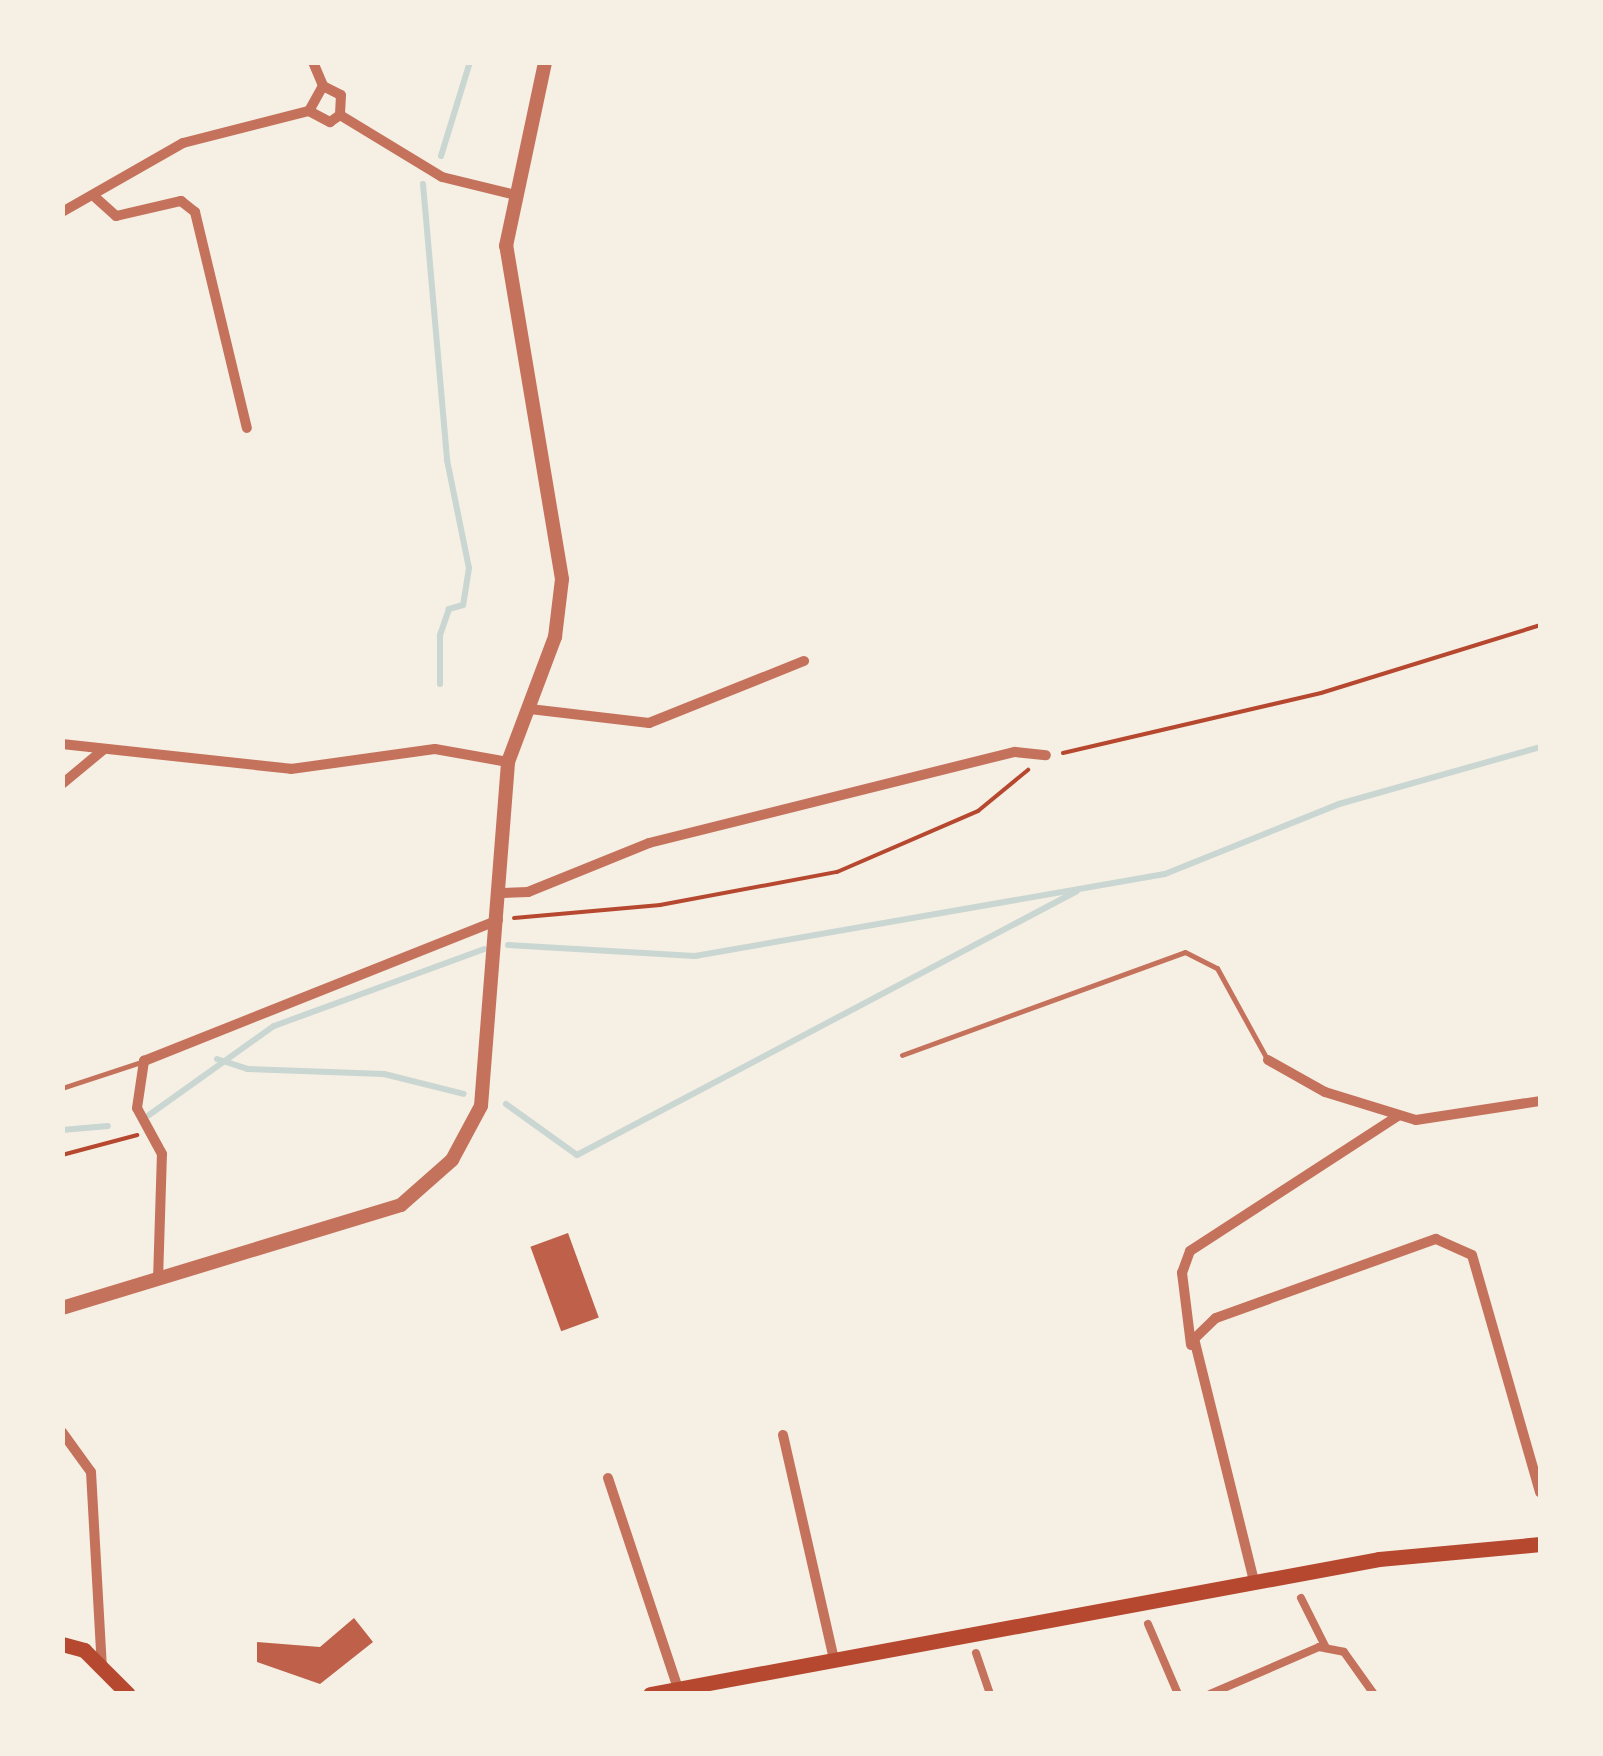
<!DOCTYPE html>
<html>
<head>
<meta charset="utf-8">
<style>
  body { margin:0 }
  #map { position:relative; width:1603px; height:1756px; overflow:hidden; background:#f6efe4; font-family:Quicksand,sans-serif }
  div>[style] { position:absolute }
  .stream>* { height:6px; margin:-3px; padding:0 3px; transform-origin:3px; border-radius:3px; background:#c9d6d2 }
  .building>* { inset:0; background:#bf614a; transform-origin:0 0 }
  .path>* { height:4px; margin:-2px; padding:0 2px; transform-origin:2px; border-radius:2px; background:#b5482f }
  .service>* { height:5px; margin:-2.5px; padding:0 2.5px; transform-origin:2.5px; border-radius:2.5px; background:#c5725c }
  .pedestrian>* { height:8px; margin:-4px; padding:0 4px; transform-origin:4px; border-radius:4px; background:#c5725c }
  .minor>* { height:10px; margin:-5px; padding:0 5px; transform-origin:5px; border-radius:5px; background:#c5725c }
  .tertiary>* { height:14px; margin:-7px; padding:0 7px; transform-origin:7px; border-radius:7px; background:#c5725c }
  .secondary>* { height:15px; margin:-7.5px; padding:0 7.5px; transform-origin:7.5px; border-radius:7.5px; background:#b5482f }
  span { translate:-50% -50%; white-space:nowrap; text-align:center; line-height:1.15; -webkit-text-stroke:10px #f6efe4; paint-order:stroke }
  .frame { position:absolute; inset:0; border:65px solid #f6efe4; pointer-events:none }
</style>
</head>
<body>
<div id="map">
  <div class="stream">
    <div style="left:441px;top:156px;width:98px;rotate:-72.9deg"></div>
    <div style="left:423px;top:184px;width:277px;rotate:85deg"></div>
    <div style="left:447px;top:460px;width:110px;rotate:78.5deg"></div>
    <div style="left:469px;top:568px;width:37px;rotate:99deg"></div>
    <div style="left:463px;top:605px;width:15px;rotate:164deg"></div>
    <div style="left:449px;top:609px;width:28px;rotate:109deg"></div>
    <div style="left:440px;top:635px;width:49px;rotate:90deg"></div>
    <div style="left:508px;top:945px;width:187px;rotate:3.4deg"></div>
    <div style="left:695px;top:956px;width:477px;rotate:-9.9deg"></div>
    <div style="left:1165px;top:874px;width:188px;rotate:-21.9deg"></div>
    <div style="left:1339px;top:804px;width:209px;rotate:-15.8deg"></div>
    <div style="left:217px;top:1059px;width:32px;rotate:18deg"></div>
    <div style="left:247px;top:1069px;width:137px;rotate:2.1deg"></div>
    <div style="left:384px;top:1074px;width:82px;rotate:14deg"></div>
    <div style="left:506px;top:1104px;width:87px;rotate:35.7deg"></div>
    <div style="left:577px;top:1155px;width:565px;rotate:-27.83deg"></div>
    <div style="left:149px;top:1115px;width:153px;rotate:-35.5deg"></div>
    <div style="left:274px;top:1026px;width:224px;rotate:-20.1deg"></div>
    <div style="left:62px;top:1130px;width:46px;rotate:-5deg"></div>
  </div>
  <div class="building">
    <div style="left:568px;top:1233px;width:90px;height:40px;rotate:70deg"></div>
    <div style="clip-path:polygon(354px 1618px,373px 1642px,320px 1684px,257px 1662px,257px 1642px,320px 1647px)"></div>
  </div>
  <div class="path">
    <div style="left:1063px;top:753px;width:265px;rotate:-13.1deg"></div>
    <div style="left:1321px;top:693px;width:229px;rotate:-17.2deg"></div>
    <div style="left:514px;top:918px;width:147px;rotate:-5.1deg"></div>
    <div style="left:660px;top:905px;width:180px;rotate:-10.6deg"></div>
    <div style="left:837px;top:872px;width:154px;rotate:-23.4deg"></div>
    <div style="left:978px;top:811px;width:65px;rotate:-39.4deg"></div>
    <div style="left:62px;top:1155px;width:78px;rotate:-14.9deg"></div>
  </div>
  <div class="service">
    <div style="left:902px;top:1055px;width:301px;rotate:-20deg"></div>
    <div style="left:1185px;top:952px;width:36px;rotate:27deg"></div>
    <div style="left:1217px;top:968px;width:104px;rotate:61.2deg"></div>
    <div style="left:62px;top:1088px;width:86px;rotate:-18.2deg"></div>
  </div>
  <div class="pedestrian">
    <div style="left:1301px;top:1598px;width:56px;rotate:63.4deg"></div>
    <div style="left:1148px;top:1624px;width:76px;rotate:66.8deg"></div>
    <div style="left:976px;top:1653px;width:43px;rotate:71.1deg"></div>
    <div style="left:1210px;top:1694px;width:119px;rotate:-23.3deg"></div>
    <div style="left:1319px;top:1647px;width:25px;rotate:11deg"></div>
    <div style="left:1344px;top:1652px;width:52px;rotate:54.5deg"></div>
  </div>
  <div class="minor">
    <div style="left:313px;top:62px;width:26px;rotate:67deg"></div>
    <div style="left:309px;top:111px;width:29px;rotate:-61deg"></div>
    <div style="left:323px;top:86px;width:20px;rotate:27deg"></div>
    <div style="left:341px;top:95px;width:20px;rotate:93deg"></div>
    <div style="left:309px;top:111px;width:24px;rotate:28deg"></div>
    <div style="left:330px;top:122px;width:12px;rotate:-35deg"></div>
    <div style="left:340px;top:115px;width:119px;rotate:31.3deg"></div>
    <div style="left:442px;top:177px;width:76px;rotate:13.7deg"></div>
    <div style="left:96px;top:198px;width:27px;rotate:42deg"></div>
    <div style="left:116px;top:216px;width:67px;rotate:-13deg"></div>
    <div style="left:181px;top:201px;width:18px;rotate:38deg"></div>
    <div style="left:195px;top:212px;width:222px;rotate:76.5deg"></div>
    <div style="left:62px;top:212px;width:139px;rotate:-29.7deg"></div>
    <div style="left:183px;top:143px;width:130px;rotate:-14.3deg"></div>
    <div style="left:530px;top:709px;width:120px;rotate:6.7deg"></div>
    <div style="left:649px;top:723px;width:167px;rotate:-21.8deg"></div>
    <div style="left:62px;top:744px;width:230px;rotate:6.2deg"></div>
    <div style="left:291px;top:769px;width:145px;rotate:-7.9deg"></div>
    <div style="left:435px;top:749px;width:74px;rotate:10.1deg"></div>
    <div style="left:62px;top:784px;width:53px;rotate:-39.7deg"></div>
    <div style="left:502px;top:893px;width:26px;rotate:-2deg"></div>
    <div style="left:528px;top:892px;width:131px;rotate:-22deg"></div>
    <div style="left:649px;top:843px;width:377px;rotate:-14deg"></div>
    <div style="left:1015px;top:752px;width:31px;rotate:6deg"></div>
    <div style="left:1268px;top:1060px;width:65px;rotate:29.3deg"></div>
    <div style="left:1325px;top:1092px;width:95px;rotate:17.1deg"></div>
    <div style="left:1416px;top:1120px;width:125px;rotate:-8.7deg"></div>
    <div style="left:158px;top:1280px;width:126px;rotate:-88.2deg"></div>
    <div style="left:162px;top:1154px;width:52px;rotate:-118.5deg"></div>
    <div style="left:137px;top:1108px;width:48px;rotate:-81.5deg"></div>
    <div style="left:144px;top:1061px;width:381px;rotate:-21.7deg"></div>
    <div style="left:1191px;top:1345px;width:73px;rotate:-97.1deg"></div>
    <div style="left:1182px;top:1273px;width:23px;rotate:-70deg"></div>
    <div style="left:1190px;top:1251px;width:248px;rotate:-33deg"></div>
    <div style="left:62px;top:1432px;width:49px;rotate:54.1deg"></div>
    <div style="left:91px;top:1472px;width:195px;rotate:86.8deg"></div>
    <div style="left:783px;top:1435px;width:231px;rotate:77.2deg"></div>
    <div style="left:608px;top:1478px;width:225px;rotate:71.6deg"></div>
    <div style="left:1254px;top:1581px;width:249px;rotate:-103.9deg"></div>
    <div style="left:1194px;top:1339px;width:30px;rotate:-44deg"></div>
    <div style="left:1216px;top:1318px;width:234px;rotate:-19.8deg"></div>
    <div style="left:1436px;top:1239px;width:39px;rotate:24deg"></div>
    <div style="left:1472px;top:1255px;width:247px;rotate:74deg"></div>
  </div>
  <div class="tertiary">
    <div style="left:62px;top:1308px;width:354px;rotate:-16.9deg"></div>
    <div style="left:401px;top:1205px;width:68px;rotate:-41.4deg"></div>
    <div style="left:452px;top:1160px;width:61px;rotate:-61.8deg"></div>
    <div style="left:481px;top:1106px;width:345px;rotate:-85.5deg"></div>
    <div style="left:508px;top:762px;width:134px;rotate:-69.4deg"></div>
    <div style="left:555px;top:637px;width:58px;rotate:-83.1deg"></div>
    <div style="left:562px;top:579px;width:338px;rotate:-99.5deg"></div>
    <div style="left:506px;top:246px;width:188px;rotate:-78deg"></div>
  </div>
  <div class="secondary">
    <div style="left:62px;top:1644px;width:23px;rotate:15deg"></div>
    <div style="left:84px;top:1650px;width:62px;rotate:45deg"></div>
    <div style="left:650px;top:1694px;width:741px;rotate:-10.49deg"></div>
    <div style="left:1379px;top:1559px;width:162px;rotate:-5.3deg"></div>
  </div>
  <div class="frame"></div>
</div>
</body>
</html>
